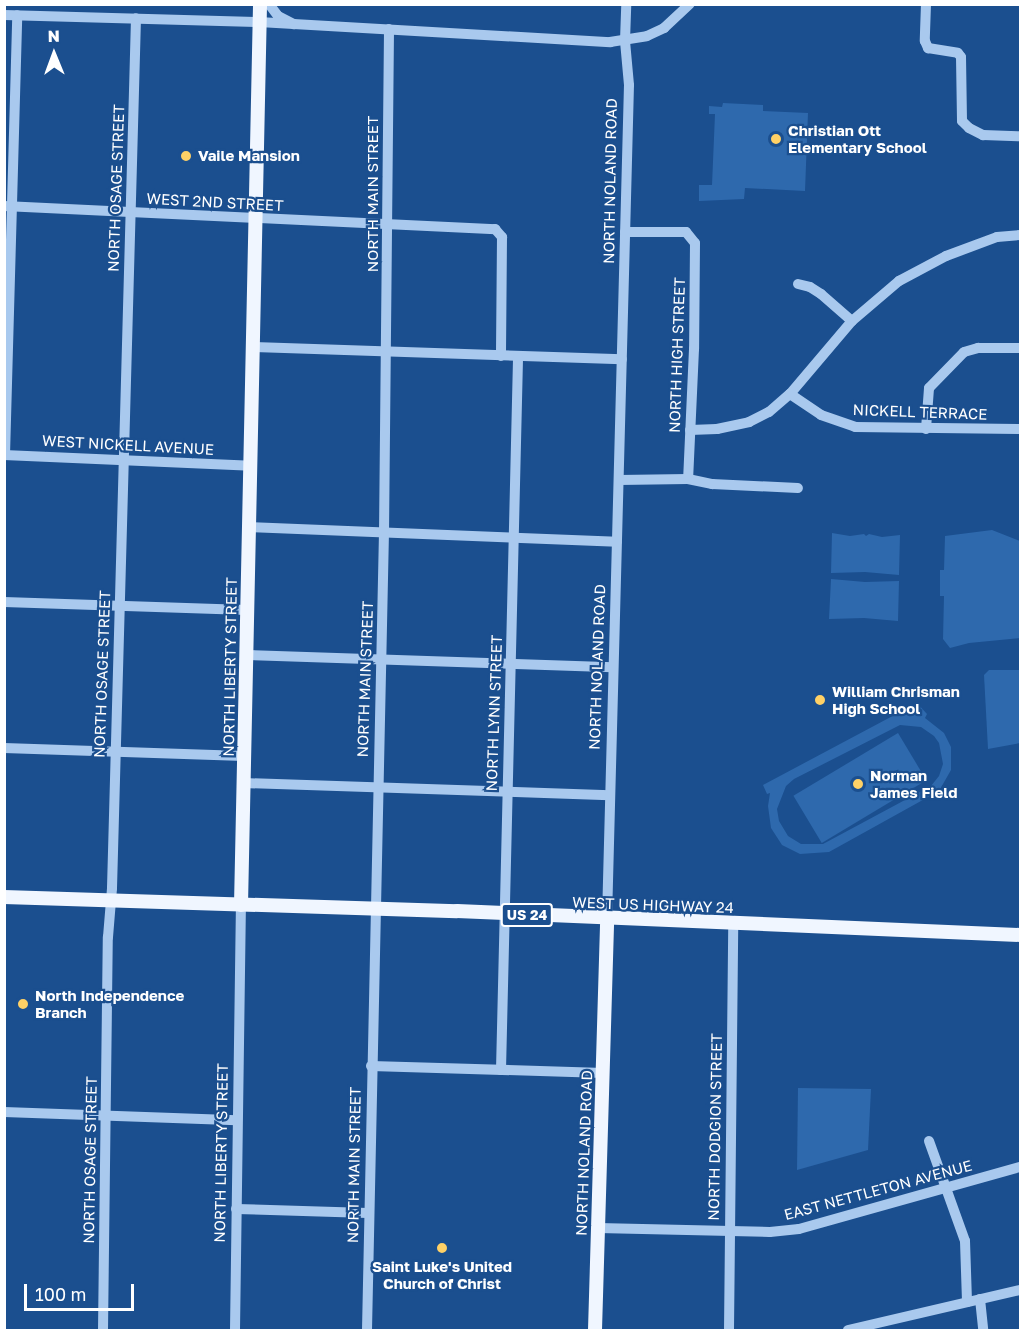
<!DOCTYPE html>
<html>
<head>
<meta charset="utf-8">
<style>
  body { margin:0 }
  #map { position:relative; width:1025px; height:1335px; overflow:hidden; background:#1b4f8f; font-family:"Golos Text",sans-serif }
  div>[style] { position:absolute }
  .green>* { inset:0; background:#2e69ad; transform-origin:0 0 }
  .minor>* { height:10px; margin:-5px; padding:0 5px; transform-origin:5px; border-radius:5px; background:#a9c9ee }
  .major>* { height:14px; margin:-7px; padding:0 7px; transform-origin:7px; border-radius:7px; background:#f0f6ff }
  .dots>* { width:16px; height:16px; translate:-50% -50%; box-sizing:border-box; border:3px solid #1b4f8f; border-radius:50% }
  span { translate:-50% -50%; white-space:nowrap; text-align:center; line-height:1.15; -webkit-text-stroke:4.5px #1b4f8f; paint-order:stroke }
  .shield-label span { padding:2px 4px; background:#1b4f8f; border:2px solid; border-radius:4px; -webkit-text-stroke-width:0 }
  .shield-label { font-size:14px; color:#fff; font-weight:700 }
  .poi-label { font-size:15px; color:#fff; font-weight:700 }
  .left { translate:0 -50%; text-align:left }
  .street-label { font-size:15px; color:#fff }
  .frame { position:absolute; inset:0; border:6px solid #fff; pointer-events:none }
  .north { position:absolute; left:24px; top:24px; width:60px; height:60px; -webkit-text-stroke:4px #1b4f8f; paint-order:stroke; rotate:359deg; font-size:16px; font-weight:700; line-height:24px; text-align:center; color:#fff }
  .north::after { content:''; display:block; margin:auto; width:21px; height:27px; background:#fff; clip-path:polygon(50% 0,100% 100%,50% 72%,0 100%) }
  .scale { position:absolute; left:24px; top:1284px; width:110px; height:27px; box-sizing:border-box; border:3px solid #fff; border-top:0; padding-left:8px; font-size:18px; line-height:21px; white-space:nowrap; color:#fff; -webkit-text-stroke:4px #1b4f8f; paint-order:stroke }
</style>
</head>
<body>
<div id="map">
  <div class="green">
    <div style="clip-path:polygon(723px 103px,763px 105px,763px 111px,808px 113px,805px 191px,745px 188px,744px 199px,699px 201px,699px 185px,712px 185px,715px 114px,709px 114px,709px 106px,722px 107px)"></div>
    <div style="clip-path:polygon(992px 530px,1020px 541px,1020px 638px,969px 643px,950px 648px,943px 639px,944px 596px,940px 596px,940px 570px,944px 570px,945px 536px)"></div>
    <div style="clip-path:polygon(832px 533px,850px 536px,864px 534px,866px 536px,869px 534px,882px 537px,900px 535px,899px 575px,865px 572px,831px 573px)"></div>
    <div style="clip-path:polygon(831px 579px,865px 582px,899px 581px,898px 621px,864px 618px,829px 619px)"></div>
    <div style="clip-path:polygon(989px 670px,1020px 670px,1020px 743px,988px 749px,984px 675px)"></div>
    <div style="clip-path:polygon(evenodd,917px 703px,927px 714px,925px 718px,944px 733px,951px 747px,951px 770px,939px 791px,829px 852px,800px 854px,782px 845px,771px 828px,768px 806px,770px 793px,767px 794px,763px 785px,917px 703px,900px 725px,921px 727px,934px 736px,939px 743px,943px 764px,939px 776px,931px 786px,823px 844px,801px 844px,788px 836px,779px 821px,777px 809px,786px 786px,794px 779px,900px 725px)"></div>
    <div style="left:898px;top:733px;width:55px;height:122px;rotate:59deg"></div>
    <div style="clip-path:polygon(798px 1088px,871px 1089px,868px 1150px,797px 1170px)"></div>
  </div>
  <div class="minor">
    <div style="left:269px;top:4px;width:15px;rotate:53deg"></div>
    <div style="left:278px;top:16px;width:18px;rotate:27deg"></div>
    <div style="left:926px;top:4px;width:37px;rotate:92deg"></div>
    <div style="left:925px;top:41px;width:8px;rotate:67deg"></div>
    <div style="left:928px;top:48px;width:30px;rotate:9deg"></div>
    <div style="left:958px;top:53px;width:5px;rotate:53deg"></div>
    <div style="left:961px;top:57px;width:64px;rotate:89.1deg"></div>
    <div style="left:962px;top:121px;width:10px;rotate:45deg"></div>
    <div style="left:969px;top:128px;width:16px;rotate:27deg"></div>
    <div style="left:983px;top:135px;width:37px;rotate:2deg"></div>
    <div style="left:4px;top:15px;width:255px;rotate:1.6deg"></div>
    <div style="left:259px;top:22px;width:352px;rotate:3.3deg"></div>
    <div style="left:610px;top:42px;width:37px;rotate:-9deg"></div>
    <div style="left:647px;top:36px;width:19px;rotate:-25deg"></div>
    <div style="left:664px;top:28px;width:35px;rotate:-43deg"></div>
    <div style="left:4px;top:206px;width:492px;rotate:2.7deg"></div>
    <div style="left:495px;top:229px;width:11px;rotate:49deg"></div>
    <div style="left:502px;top:237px;width:119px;rotate:90.5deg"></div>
    <div style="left:625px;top:232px;width:61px"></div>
    <div style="left:686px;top:232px;width:14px;rotate:51deg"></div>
    <div style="left:695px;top:243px;width:106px;rotate:90.5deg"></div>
    <div style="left:694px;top:349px;width:130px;rotate:92.6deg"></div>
    <div style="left:798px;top:284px;width:12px;rotate:14deg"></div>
    <div style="left:810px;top:287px;width:13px;rotate:32deg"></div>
    <div style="left:821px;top:294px;width:41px;rotate:41.1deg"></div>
    <div style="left:253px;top:347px;width:369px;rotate:1.9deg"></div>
    <div style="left:790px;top:394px;width:37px;rotate:34deg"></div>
    <div style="left:821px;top:415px;width:36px;rotate:19deg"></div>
    <div style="left:855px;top:427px;width:165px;rotate:0.7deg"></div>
    <div style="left:926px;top:429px;width:41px;rotate:-85.8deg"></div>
    <div style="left:929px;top:388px;width:50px;rotate:-45.8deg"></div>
    <div style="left:964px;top:352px;width:15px;rotate:-16deg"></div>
    <div style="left:978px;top:348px;width:42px"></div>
    <div style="left:690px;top:430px;width:27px;rotate:-2deg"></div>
    <div style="left:717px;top:429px;width:33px;rotate:-12deg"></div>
    <div style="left:749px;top:422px;width:22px;rotate:-27deg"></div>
    <div style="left:769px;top:412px;width:28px;rotate:-41deg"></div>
    <div style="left:790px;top:394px;width:96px;rotate:-49.7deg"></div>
    <div style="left:852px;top:321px;width:62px;rotate:-40.4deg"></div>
    <div style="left:899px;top:281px;width:53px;rotate:-28deg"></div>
    <div style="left:946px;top:256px;width:54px;rotate:-20.4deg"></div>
    <div style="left:997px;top:237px;width:23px;rotate:-5deg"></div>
    <div style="left:4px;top:455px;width:247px;rotate:2.5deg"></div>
    <div style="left:5px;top:455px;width:440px;rotate:-88.4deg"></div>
    <div style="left:619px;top:480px;width:69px;rotate:-0.8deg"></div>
    <div style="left:688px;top:479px;width:25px;rotate:12deg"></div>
    <div style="left:712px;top:484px;width:86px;rotate:2.7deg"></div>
    <div style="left:249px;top:527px;width:368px;rotate:2.3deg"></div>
    <div style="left:4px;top:602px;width:243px;rotate:1.9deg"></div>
    <div style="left:246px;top:655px;width:367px;rotate:1.9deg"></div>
    <div style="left:4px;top:748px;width:240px;rotate:1.9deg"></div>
    <div style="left:243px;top:783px;width:367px;rotate:1.9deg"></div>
    <div style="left:607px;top:919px;width:834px;rotate:-88.49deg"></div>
    <div style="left:629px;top:85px;width:44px;rotate:-95.2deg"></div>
    <div style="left:625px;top:41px;width:37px;rotate:-88deg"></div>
    <div style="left:371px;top:1066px;width:233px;rotate:1.7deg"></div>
    <div style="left:501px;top:1070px;width:713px;rotate:-88.63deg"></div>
    <div style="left:4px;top:1112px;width:233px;rotate:2deg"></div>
    <div style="left:929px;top:1141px;width:106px;rotate:70.2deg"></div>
    <div style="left:965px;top:1241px;width:61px;rotate:88.1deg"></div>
    <div style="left:236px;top:1209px;width:132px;rotate:1.7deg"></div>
    <div style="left:598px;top:1228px;width:172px;rotate:1.3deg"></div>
    <div style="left:770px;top:1232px;width:29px;rotate:-6deg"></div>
    <div style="left:799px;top:1229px;width:230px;rotate:-15.7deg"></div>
    <div style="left:980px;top:1299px;width:31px;rotate:84deg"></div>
    <div style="left:103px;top:1330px;width:393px;rotate:-89.3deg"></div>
    <div style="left:108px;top:937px;width:49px;rotate:-85.3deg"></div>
    <div style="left:112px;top:888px;width:870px;rotate:-88.42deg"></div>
    <div style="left:235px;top:1330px;width:425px;rotate:-89.2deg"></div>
    <div style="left:367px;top:1330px;width:797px;rotate:-88.78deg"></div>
    <div style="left:384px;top:533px;width:504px;rotate:-89.43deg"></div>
    <div style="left:729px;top:1330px;width:406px;rotate:-89.4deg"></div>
    <div style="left:848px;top:1330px;width:177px;rotate:-13.1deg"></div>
  </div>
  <div class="major">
    <div style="left:4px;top:897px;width:453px;rotate:1.8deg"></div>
    <div style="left:457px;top:911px;width:564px;rotate:2.44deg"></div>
    <div style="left:241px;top:905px;width:901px;rotate:-88.79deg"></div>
    <div style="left:595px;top:1330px;width:411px;rotate:-88.3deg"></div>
  </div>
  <div class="dots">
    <div style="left:776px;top:139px;background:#ffd166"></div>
    <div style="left:186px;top:156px;background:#ffd166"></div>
    <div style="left:820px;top:700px;background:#ffd166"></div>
    <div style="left:858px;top:784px;background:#ffd166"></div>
    <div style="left:23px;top:1004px;background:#ffd166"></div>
    <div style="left:442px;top:1248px;background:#ffd166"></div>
  </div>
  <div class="shield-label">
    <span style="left:527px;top:915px">US 24</span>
  </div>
  <div class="poi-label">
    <span class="left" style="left:788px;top:139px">Christian Ott<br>Elementary School</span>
    <span class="left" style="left:198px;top:156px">Vaile Mansion</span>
    <span class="left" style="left:832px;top:700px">William Chrisman<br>High School</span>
    <span class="left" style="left:870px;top:784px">Norman<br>James Field</span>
    <span class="left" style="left:35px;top:1004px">North Independence<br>Branch</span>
    <span style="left:442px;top:1275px">Saint Luke's United<br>Church of Christ</span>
  </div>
  <div class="street-label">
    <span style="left:610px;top:181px;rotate:-89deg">NORTH NOLAND ROAD</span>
    <span style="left:116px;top:188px;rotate:-88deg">NORTH OSAGE STREET</span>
    <span style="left:373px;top:194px;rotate:-90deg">NORTH MAIN STREET</span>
    <span style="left:215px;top:202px;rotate:3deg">WEST 2ND STREET</span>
    <span style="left:677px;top:355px;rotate:-88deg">NORTH HIGH STREET</span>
    <span style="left:920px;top:412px;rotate:2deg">NICKELL TERRACE</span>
    <span style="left:128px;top:445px;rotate:3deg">WEST NICKELL AVENUE</span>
    <span style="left:230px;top:667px;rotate:-89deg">NORTH LIBERTY STREET</span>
    <span style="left:597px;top:667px;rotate:-88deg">NORTH NOLAND ROAD</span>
    <span style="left:102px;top:674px;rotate:-88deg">NORTH OSAGE STREET</span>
    <span style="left:365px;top:679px;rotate:-88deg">NORTH MAIN STREET</span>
    <span style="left:494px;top:713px;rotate:-88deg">NORTH LYNN STREET</span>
    <span style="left:653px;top:905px;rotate:2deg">WEST US HIGHWAY 24</span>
    <span style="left:715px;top:1127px;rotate:-89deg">NORTH DODGION STREET</span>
    <span style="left:221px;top:1153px;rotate:-89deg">NORTH LIBERTY STREET</span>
    <span style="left:584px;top:1153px;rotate:-88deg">NORTH NOLAND ROAD</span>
    <span style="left:90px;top:1160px;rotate:-89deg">NORTH OSAGE STREET</span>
    <span style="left:354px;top:1165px;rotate:-89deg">NORTH MAIN STREET</span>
    <span style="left:878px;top:1190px;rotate:-15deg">EAST NETTLETON AVENUE</span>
  </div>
  <div class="frame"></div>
  <div class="north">N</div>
  <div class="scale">100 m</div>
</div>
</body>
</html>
